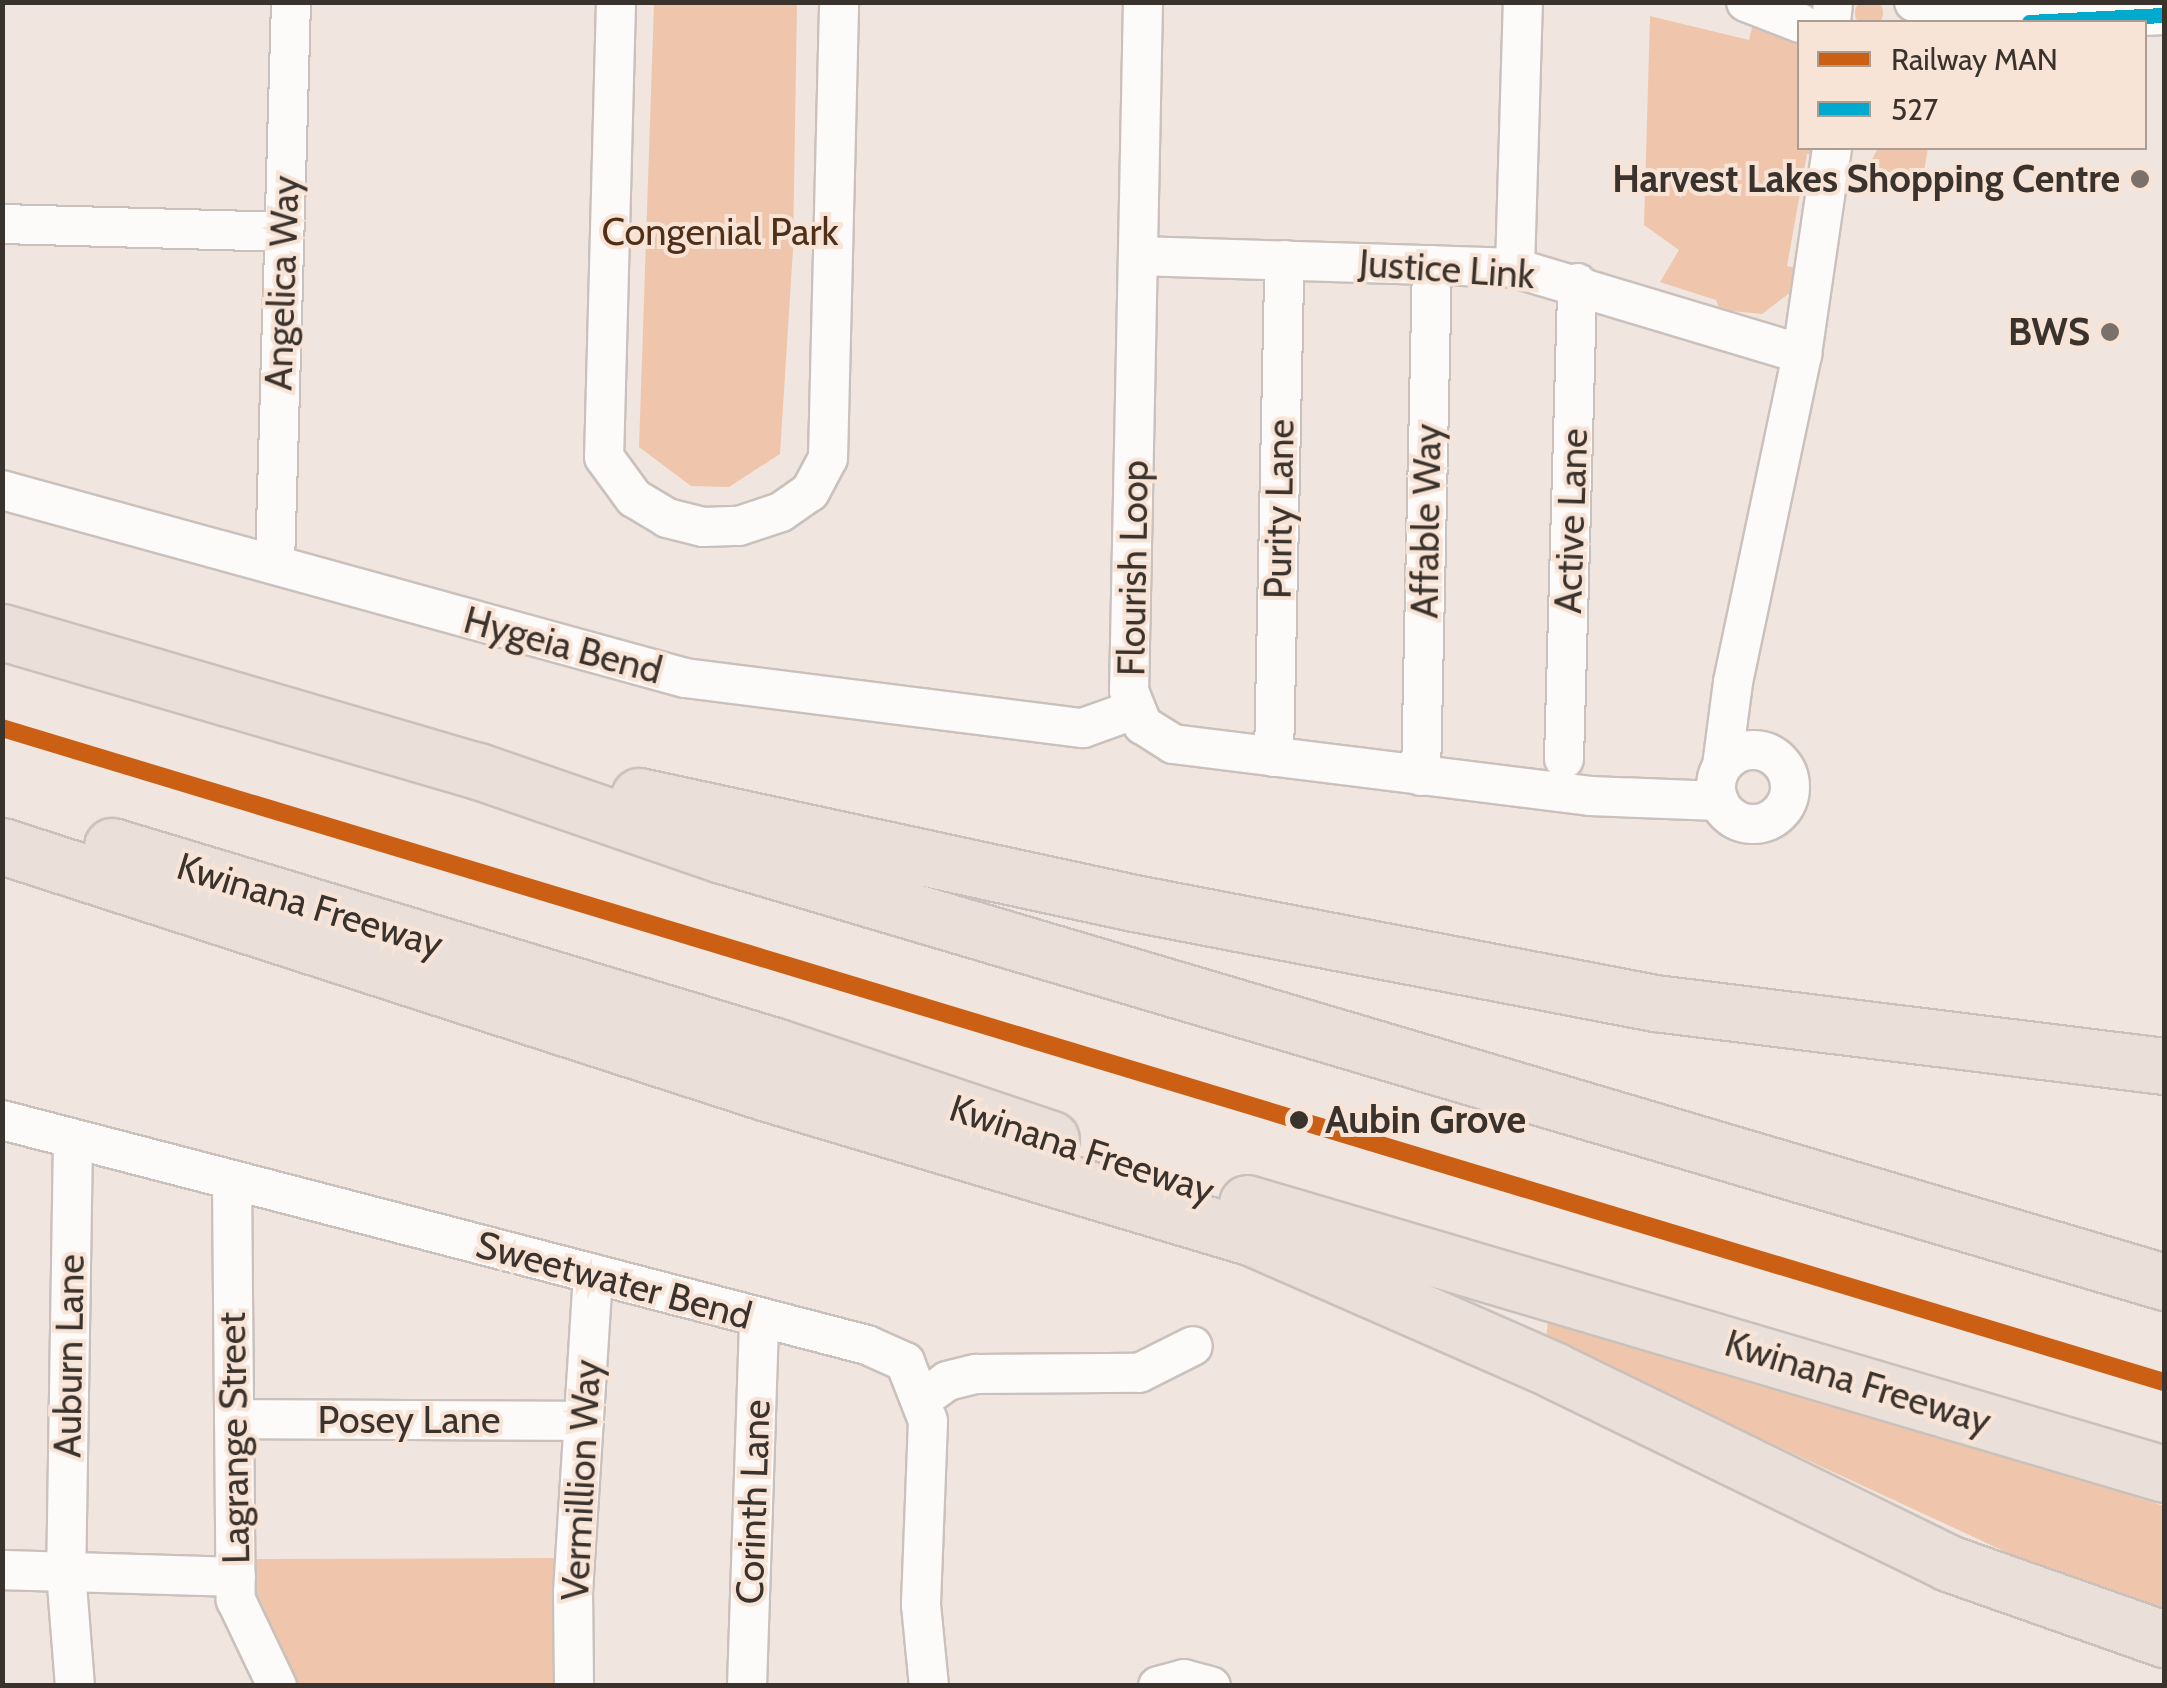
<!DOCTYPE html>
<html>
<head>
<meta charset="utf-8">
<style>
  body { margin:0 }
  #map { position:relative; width:2167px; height:1688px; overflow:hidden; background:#f0e5df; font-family:Cabin,sans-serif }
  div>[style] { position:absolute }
  .green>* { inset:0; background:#efc6ab }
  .round { border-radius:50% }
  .roads { filter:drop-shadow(2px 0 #cac1bc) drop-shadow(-2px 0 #cac1bc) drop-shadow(0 2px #cac1bc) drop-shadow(0 -2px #cac1bc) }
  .minor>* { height:38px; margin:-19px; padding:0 19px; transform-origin:19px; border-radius:19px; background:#fdfbfa }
  .minor>.ring { margin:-19px; padding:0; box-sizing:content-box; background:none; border:38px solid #fdfbfa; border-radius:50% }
  .highway>* { height:55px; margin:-27.5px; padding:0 27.5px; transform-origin:27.5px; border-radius:27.5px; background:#eae0d9 }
  .bus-1>* { height:15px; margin:-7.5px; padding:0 7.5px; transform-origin:7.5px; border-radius:7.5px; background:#00a9ce }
  .rail-1>* { height:18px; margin:-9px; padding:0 9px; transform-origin:9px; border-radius:9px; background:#cb6015 }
  .dots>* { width:28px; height:28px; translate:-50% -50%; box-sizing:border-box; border:5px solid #f8e4d7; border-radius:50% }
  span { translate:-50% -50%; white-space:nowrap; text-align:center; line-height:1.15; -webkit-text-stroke:8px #f8e4d7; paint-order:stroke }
  .poi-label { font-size:38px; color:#3a322d; font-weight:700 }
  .right { translate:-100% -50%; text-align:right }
  .park-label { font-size:38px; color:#4f2f17 }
  .street-label { font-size:38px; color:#3a322d }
  .stop-label { font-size:38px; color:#3a322d; font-weight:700 }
  .left { translate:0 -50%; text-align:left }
  .frame { position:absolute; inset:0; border:5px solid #3a322d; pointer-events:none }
  .legend { position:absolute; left:1797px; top:20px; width:350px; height:130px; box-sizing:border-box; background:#f8e4d7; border:2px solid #ac9d93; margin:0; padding:12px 18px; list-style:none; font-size:30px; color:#3a322d }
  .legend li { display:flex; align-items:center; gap:20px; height:50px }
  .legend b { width:50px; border:2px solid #ac9d93 }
</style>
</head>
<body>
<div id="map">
  <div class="green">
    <div class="round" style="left:1855px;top:-1px;width:28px;height:28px"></div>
    <div style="clip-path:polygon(654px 4px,797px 5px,793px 249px,780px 454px,729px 487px,691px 486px,639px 447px)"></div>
    <div style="clip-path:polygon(1650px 16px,1749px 40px,1754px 19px,1799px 34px,1800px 148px,1819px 148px,1818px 154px,1807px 154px,1787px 266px,1797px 268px,1791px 292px,1762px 314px,1720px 310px,1716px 300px,1660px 282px,1679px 250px,1644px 225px)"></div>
    <div style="clip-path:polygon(1878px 148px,1928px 148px,1923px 177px,1867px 169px)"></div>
    <div style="clip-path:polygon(1549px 1311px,2164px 1506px,2164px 1609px,2019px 1558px,1546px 1339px)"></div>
    <div style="clip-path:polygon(558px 1558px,561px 1685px,286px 1685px,252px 1612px,250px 1559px)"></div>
  </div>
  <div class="roads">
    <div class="minor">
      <div style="left:616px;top:2px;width:455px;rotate:91.5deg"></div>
      <div style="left:604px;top:457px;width:51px;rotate:53.8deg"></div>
      <div style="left:634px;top:498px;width:39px;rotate:31deg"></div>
      <div style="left:667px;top:518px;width:37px;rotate:14deg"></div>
      <div style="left:703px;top:527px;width:36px;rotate:-2deg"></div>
      <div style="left:739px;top:526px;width:44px;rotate:-18.4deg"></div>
      <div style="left:781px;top:512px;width:35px;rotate:-35deg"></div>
      <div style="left:810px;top:492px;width:38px;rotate:-62deg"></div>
      <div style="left:828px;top:458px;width:456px;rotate:-88.6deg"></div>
      <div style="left:1143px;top:2px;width:689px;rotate:91.16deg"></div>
      <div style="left:1129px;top:691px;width:37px;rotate:68deg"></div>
      <div style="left:1143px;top:725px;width:36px;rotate:32deg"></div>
      <div style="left:1173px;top:744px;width:420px;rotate:7.1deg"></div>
      <div style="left:1590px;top:796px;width:129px;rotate:2.2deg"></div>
      <div style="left:1746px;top:2px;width:58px;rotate:21.3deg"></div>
      <div style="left:1914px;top:2px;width:114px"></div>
      <div style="left:1831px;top:22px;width:20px;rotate:-84deg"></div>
      <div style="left:2029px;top:22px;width:135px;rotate:-3deg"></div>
      <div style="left:2px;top:224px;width:281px;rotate:1.6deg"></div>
      <div style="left:1140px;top:256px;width:375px;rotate:1.8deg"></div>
      <div style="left:1515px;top:268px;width:300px;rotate:16.7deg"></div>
      <div style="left:1515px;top:268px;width:266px;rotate:-88.3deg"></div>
      <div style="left:2px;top:490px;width:708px;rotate:15.39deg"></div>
      <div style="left:685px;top:678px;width:401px;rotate:7.2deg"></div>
      <div style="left:1083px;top:728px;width:53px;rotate:-19.8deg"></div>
      <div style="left:275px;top:564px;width:562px;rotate:-88.37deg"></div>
      <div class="ring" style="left:1716px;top:750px;width:36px;height:36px"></div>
      <div style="left:1274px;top:757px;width:497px;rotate:-88.8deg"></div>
      <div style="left:1564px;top:759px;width:476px;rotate:-88.4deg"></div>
      <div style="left:1722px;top:766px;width:85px;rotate:-82.5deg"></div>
      <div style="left:1733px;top:682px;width:335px;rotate:-78.1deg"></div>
      <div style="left:1802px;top:354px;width:208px;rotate:-81.7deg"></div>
      <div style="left:1421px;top:776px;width:511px;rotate:-88.77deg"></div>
      <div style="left:2px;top:1120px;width:894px;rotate:14.58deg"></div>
      <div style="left:867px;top:1345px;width:42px;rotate:24.1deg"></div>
      <div style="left:905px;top:1362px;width:63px;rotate:68.7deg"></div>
      <div style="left:928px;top:1421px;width:184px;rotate:92.2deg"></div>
      <div style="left:921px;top:1605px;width:81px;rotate:84.4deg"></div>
      <div style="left:73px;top:1139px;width:433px;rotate:90.9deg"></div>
      <div style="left:66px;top:1572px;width:114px;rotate:85.5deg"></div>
      <div style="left:232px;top:1180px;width:420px;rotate:89.5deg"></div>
      <div style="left:236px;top:1600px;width:95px;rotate:64.5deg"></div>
      <div style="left:924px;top:1398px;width:29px;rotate:-36deg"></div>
      <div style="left:947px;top:1381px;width:30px;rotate:-14deg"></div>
      <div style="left:976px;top:1374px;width:163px;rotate:-0.4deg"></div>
      <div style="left:1139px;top:1373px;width:60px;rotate:-26.6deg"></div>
      <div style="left:234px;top:1419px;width:350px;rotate:0.3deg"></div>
      <div style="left:2px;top:1570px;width:234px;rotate:1.7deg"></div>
      <div style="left:574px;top:1686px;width:94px;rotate:-90.6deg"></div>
      <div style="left:573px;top:1592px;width:319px;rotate:-86.4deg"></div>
      <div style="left:747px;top:1686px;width:368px;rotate:-88.1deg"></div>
      <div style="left:1158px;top:1686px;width:27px;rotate:-15deg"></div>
      <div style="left:1184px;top:1679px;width:28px;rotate:15deg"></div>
    </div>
    <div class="highway">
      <div style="left:2px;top:632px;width:496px;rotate:16.3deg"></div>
      <div style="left:478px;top:771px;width:258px;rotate:19deg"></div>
      <div style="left:722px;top:855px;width:1504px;rotate:16.49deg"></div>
      <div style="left:639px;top:796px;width:506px;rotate:12.2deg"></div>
      <div style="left:1134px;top:903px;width:531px;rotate:10.87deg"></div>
      <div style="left:1655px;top:1003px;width:513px;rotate:7.06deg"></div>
      <div style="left:2px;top:846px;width:804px;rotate:17.89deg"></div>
      <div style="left:767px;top:1093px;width:507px;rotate:16.61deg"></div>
      <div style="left:1253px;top:1238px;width:328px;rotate:23.7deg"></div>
      <div style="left:1553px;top:1370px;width:440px;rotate:26deg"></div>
      <div style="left:1948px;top:1563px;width:229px;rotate:19.4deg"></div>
      <div style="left:112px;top:846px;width:693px;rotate:16.79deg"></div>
      <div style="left:775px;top:1046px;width:291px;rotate:18.6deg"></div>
      <div style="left:1247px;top:1203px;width:956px;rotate:16.46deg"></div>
    </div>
  </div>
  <div class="bus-1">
    <div style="left:2029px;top:22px;width:135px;rotate:-3deg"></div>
  </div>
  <div class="rail-1">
    <div style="left:2px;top:728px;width:2259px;rotate:16.83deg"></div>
  </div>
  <div class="dots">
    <div style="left:2140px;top:179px;background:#7a716b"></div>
    <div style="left:2110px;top:332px;background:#7a716b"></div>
    <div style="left:1299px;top:1120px;background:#3a322d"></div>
  </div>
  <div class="poi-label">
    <span class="right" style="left:2120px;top:179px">Harvest Lakes Shopping Centre</span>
    <span class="right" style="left:2090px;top:332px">BWS</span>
  </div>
  <div class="park-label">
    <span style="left:720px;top:232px">Congenial Park</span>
  </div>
  <div class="street-label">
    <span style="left:1447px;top:269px;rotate:4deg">Justice Link</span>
    <span style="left:282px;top:283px;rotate:-88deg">Angelica Way</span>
    <span style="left:1279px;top:509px;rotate:-89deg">Purity Lane</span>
    <span style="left:1426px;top:521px;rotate:-89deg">Affable Way</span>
    <span style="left:1571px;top:521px;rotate:-88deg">Active Lane</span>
    <span style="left:1133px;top:568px;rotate:-89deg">Flourish Loop</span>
    <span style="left:563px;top:645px;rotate:15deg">Hygeia Bend</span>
    <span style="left:310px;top:905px;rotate:17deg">Kwinana Freeway</span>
    <span style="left:1082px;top:1149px;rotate:18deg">Kwinana Freeway</span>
    <span style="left:614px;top:1280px;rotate:15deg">Sweetwater Bend</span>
    <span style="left:69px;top:1356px;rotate:-89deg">Auburn Lane</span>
    <span style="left:1858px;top:1382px;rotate:17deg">Kwinana Freeway</span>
    <span style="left:409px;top:1420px">Posey Lane</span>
    <span style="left:234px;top:1438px;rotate:-91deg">Lagrange Street</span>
    <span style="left:581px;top:1480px;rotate:-87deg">Vermillion Way</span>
    <span style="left:753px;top:1502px;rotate:-88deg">Corinth Lane</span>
  </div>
  <div class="stop-label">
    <span class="left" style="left:1325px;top:1120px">Aubin Grove</span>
  </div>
  <div class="frame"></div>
  <ul class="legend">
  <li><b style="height:12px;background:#cb6015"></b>Railway MAN</li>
  <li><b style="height:12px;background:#00a9ce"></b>527</li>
  </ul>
</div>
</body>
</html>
